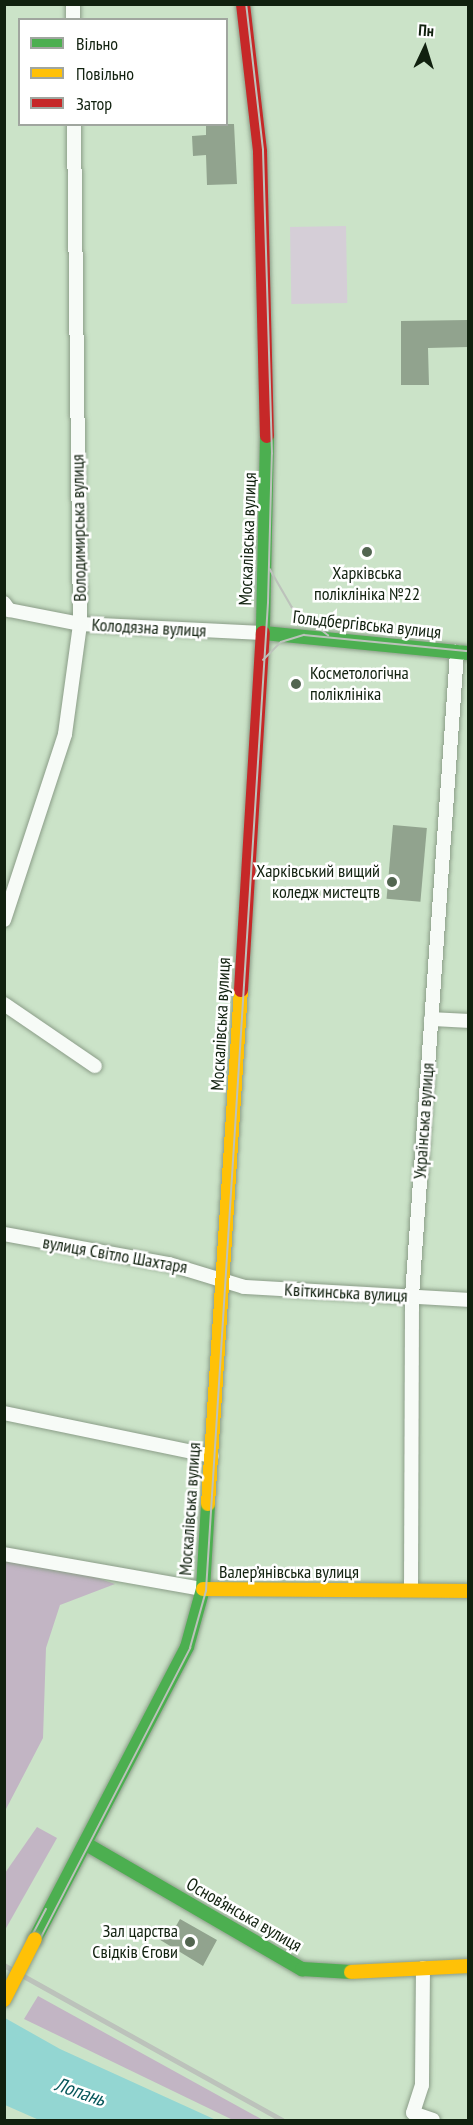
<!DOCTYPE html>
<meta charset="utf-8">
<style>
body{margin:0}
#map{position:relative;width:473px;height:2125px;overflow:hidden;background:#cbe3c8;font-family:"PT Sans Narrow",sans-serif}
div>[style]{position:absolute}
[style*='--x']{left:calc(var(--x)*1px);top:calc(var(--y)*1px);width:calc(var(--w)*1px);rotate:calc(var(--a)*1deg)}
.green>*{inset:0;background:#d5ced7;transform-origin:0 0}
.forest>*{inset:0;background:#c2b5c4}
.water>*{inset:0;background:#93d6d2}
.building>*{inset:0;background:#91a38e;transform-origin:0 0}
.roads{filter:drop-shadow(0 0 2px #8b9d88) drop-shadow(0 0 2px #8b9d88)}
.street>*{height:14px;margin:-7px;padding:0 7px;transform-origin:7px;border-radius:7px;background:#f7fbf7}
.fast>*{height:14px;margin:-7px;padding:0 7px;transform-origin:7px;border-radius:7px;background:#4caf50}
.slow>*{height:14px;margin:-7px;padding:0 7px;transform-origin:7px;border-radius:7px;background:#ffc107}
.jam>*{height:14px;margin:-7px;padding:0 7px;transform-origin:7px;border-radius:7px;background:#c62828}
.tram>*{height:1.5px;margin:-0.75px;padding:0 0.75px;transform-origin:0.75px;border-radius:0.75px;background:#bcc2bb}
.rail>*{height:4.5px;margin:-2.25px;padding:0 2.25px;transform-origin:2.25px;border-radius:2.25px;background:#bcc2bb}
.bridges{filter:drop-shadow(0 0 2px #8b9d88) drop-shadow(0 0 2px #8b9d88)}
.slow-bridge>*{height:14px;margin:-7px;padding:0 7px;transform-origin:7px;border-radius:7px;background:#ffc107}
.dots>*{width:16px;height:16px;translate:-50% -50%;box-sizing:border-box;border:3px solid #fff;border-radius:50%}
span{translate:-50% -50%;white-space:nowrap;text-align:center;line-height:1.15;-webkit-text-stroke:5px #fff;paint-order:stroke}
.street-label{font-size:18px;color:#11210f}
.poi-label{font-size:18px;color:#11210f}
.left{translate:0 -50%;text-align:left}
.right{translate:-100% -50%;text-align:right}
.water-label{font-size:20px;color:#06565a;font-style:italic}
.frame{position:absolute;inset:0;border:6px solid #11210f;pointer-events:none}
.legend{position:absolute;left:18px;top:18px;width:210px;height:108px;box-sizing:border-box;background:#fff;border:2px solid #a0a69f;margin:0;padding:8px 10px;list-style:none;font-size:18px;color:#11210f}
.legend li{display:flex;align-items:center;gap:12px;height:30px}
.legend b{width:30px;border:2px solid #a0a69f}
.north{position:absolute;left:395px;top:18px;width:60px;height:60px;-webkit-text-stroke:4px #fff;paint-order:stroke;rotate:4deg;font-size:16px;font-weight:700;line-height:24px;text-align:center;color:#11210f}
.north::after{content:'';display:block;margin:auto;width:21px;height:27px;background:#11210f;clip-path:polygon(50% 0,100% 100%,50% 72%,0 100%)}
</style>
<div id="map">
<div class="green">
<i style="left:346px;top:226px;width:77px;height:56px;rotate:89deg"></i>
</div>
<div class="forest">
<i style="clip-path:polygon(5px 1554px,51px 1562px,115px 1584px,60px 1605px,46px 1648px,43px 1738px,5px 1811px)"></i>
<i style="clip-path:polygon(37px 1827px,57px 1838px,5px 1930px,5px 1873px)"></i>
<i style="clip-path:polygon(38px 1996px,263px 2120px,233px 2120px,24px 2019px)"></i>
</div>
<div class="water">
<i style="clip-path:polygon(5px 2018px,60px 2049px,216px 2120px,39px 2120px,5px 2105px)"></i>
</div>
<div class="building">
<i style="clip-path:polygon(206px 124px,234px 124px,237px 184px,207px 185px,206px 155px,193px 156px,192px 136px,206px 135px)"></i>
<i style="clip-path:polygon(468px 320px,468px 347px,428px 348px,429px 385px,401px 385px,401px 321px)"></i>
<i style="left:393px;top:825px;width:34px;height:74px;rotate:5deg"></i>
<i style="clip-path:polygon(180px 1919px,217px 1940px,203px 1966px,157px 1938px,162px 1928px,172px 1933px)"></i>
</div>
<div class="roads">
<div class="street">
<i style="--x:73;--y:4;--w:16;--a:90"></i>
<i style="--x:4;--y:603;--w:9;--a:54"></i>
<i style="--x:9;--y:610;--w:72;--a:11.2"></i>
<i style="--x:80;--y:624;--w:183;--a:2.8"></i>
<i style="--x:4;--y:920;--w:196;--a:-71.8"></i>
<i style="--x:65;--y:734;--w:111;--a:-82.2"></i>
<i style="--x:80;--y:624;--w:500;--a:-90.69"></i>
<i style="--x:4;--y:1004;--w:110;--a:34.3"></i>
<i style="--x:431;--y:1019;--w:37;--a:3"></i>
<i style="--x:4;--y:1234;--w:168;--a:10.3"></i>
<i style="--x:169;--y:1264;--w:78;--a:17"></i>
<i style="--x:244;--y:1287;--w:224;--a:3.3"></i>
<i style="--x:4;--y:1413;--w:212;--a:11.7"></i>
<i style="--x:4;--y:1554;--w:202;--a:10"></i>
<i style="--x:411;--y:1590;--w:294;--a:-89.8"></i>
<i style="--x:412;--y:1296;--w:646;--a:-86"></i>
<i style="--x:423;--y:1968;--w:117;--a:90.5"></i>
<i style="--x:422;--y:2085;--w:29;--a:108"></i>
<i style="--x:413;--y:2113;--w:21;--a:19"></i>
</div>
<div class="fast">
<i style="--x:267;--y:436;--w:197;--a:91.2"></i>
<i style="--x:263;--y:633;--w:206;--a:5.6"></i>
<i style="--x:86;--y:1844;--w:250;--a:30.1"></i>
<i style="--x:302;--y:1969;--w:49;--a:3.5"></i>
<i style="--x:35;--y:1939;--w:329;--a:-62.5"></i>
<i style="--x:187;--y:1647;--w:60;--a:-74.6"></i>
<i style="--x:203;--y:1589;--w:85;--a:-86.6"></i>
</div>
<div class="slow">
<i style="--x:208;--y:1504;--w:515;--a:-86.33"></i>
<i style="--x:203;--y:1589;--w:265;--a:0.4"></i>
<i style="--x:351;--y:1972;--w:117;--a:-2.9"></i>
</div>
<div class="jam">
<i style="--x:243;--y:4;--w:149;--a:83.4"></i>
<i style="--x:260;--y:152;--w:284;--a:88.6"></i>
<i style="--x:241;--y:990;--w:358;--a:-86.5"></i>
</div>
</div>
<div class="tram">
<i style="--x:270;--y:569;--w:44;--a:59.9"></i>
<i style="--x:292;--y:607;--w:46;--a:37.9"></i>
<i style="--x:263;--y:660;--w:25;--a:-45"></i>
<i style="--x:281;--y:642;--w:24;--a:-17"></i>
<i style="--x:304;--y:635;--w:165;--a:5.6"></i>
<i style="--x:4;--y:1989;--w:90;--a:-62.3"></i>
<i style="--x:4;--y:2009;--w:406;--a:-62.7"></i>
<i style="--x:190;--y:1648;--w:59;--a:-74.3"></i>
<i style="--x:206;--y:1591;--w:990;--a:-86.41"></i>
<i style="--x:268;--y:603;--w:149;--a:-88.5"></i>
<i style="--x:272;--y:454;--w:304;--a:-91.7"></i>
<i style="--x:263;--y:150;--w:147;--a:-96.6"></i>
</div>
<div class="rail">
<i style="--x:4;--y:1965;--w:318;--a:29.1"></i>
</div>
<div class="bridges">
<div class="slow-bridge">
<i style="--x:4;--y:2000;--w:68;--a:-63.1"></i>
</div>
</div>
<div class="dots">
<i style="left:367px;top:552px;background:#526550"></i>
<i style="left:296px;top:684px;background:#526550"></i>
<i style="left:392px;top:882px;background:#526550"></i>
<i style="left:190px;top:1942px;background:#526550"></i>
</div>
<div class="street-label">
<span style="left:79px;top:528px;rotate:-91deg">Володимирська вулиця</span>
<span style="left:248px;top:539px;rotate:-88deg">Москалівська вулиця</span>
<span style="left:367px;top:625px;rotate:6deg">Гольдбергівська вулиця</span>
<span style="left:149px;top:628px;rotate:3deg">Колодязна вулиця</span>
<span style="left:221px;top:1024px;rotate:-87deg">Москалівська вулиця</span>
<span style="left:424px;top:1121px;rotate:-86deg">Українська вулиця</span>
<span style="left:115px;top:1255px;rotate:10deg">вулиця Світло Шахтаря</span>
<span style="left:346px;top:1293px;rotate:3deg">Квіткинська вулиця</span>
<span style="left:190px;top:1509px;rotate:-86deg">Москалівська вулиця</span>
<span style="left:289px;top:1572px">Валер’янівська вулиця</span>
<span style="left:244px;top:1915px;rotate:30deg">Основ’янська вулиця</span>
</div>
<div class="poi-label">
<span style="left:367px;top:584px">Харківська<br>поліклініка №22</span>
<span class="left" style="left:310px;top:684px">Косметологічна<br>поліклініка</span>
<span class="right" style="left:380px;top:882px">Харківський вищий<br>коледж мистецтв</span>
<span class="right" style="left:178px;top:1942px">Зал царства<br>Свідків Єгови</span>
</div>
<div class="water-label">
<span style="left:80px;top:2092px;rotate:19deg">Лопань</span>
</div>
<div class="frame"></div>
<ul class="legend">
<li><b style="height:8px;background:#4caf50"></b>Вільно</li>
<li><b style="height:8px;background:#ffc107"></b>Повільно</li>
<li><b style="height:8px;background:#c62828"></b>Затор</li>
</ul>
<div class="north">Пн</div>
</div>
